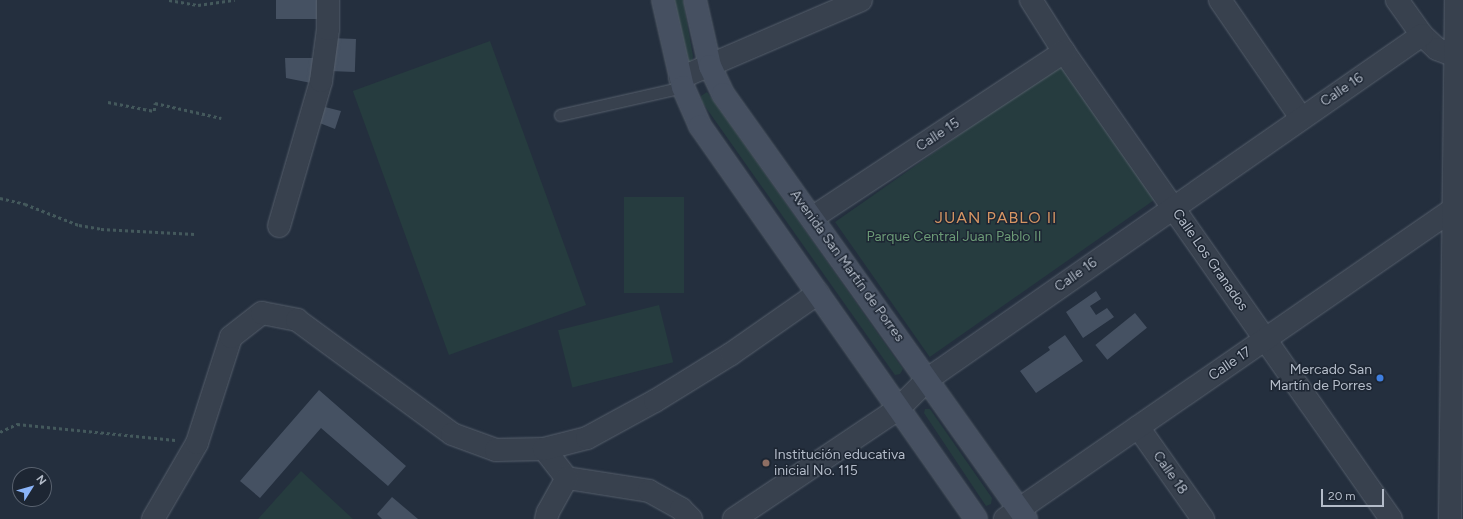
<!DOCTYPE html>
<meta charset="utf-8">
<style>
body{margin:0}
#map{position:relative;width:1463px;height:519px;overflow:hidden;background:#242f3e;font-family:Figtree,sans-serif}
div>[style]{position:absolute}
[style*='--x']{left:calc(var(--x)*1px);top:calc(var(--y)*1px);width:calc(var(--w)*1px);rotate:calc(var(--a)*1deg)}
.green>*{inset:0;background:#263c3f;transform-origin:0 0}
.building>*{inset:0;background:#455162;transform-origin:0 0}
.path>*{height:2.5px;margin-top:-1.25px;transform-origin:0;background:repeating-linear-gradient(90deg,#44595c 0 3px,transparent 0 6px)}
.roads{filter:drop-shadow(0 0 1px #565f6c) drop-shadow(0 0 1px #565f6c)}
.lane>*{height:11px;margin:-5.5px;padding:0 5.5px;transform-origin:5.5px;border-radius:5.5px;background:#38414e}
.street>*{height:22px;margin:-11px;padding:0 11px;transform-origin:11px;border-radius:11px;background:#38414e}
.secondary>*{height:22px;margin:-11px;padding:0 11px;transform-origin:11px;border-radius:11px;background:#465061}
.dots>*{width:11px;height:11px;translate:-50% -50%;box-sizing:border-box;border:2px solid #1d2633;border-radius:50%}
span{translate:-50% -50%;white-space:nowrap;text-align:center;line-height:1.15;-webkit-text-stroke:3px #1d2633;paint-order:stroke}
.street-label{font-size:14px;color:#b4bcc9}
.park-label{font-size:14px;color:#6b9a76}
.poi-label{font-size:14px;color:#b4bcc9}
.right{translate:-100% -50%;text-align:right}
.left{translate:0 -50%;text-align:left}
.quarter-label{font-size:16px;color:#d59563;letter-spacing:1px}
.north{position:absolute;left:12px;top:467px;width:40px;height:40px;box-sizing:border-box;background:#1d2633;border:1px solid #59626f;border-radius:50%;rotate:53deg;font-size:11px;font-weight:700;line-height:16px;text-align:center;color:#b4bcc9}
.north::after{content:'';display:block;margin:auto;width:14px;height:18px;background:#8ab4f8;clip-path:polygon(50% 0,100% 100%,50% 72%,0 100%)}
.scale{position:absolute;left:1321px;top:489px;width:63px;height:18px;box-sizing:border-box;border:2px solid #b4bcc9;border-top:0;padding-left:5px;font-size:12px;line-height:14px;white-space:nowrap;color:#b4bcc9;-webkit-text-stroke:3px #1d2633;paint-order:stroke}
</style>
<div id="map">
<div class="green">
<i style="clip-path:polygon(674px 0,683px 0,693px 56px,692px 62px,687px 62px)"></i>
<i style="left:490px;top:41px;width:281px;height:146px;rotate:70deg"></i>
<i style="left:1062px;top:63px;width:165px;height:277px;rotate:55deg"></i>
<i style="clip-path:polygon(707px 92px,903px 369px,900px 374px,895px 375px,702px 102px,701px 96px)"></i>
<i style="left:624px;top:197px;width:60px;height:96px"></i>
<i style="left:659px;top:305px;width:59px;height:104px;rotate:76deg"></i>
<i style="clip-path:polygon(925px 409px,930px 409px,992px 498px,991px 504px,986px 506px,924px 413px)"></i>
<i style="clip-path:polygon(301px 471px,353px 519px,258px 519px)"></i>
</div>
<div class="building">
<i style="left:276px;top:0;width:42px;height:19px"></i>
<i style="left:330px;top:38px;width:26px;height:33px;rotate:2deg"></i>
<i style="clip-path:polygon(285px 58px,317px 58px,311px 83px,286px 78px)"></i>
<i style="clip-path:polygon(321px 106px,341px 111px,335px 129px,317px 122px)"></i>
<i style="clip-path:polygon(1096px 291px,1101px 299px,1090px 306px,1096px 315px,1107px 308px,1114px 317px,1083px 338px,1066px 312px)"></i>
<i style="left:1135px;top:313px;width:19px;height:51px;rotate:51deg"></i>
<i style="clip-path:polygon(1065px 335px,1083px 361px,1036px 393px,1020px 371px,1050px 350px,1048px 347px)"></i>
<i style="clip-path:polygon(319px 390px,406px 466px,388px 486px,321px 428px,260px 498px,240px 481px)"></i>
<i style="clip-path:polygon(392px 497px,418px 519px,382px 519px,377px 514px)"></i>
</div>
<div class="path">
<i style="--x:169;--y:0;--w:29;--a:10"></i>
<i style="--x:198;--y:5;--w:37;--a:-8"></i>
<i style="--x:108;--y:102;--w:47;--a:11.1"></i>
<i style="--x:154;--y:111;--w:8;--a:-83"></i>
<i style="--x:155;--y:103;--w:68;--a:12.8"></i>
<i style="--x:0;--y:198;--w:26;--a:13"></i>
<i style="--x:25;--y:204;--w:58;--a:21.3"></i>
<i style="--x:79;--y:225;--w:22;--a:10"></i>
<i style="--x:101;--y:229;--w:94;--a:3"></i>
<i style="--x:0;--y:432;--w:19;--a:-25"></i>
<i style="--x:17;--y:424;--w:159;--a:5.8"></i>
</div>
<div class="roads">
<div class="lane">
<i style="--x:560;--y:115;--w:126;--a:-12.8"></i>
</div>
<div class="street">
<i style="--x:1031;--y:0;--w:62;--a:57.6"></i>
<i style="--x:1064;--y:52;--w:570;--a:55"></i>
<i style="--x:1220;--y:0;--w:143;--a:55.5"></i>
<i style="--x:1397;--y:0;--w:43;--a:54.5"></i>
<i style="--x:1422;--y:35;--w:21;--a:43"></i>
<i style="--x:1437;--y:49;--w:19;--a:21"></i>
<i style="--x:680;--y:78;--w:197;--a:-23.3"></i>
<i style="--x:812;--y:218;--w:302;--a:-33.4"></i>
<i style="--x:279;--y:226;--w:151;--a:-73.8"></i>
<i style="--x:321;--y:81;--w:52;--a:-82.3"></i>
<i style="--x:328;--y:29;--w:29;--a:-90"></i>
<i style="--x:1138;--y:427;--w:113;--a:54.8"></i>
<i style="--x:544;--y:449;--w:37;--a:52"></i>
<i style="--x:567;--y:478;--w:83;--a:9"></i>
<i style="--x:649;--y:491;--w:37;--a:29"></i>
<i style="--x:681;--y:509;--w:14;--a:45"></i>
<i style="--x:153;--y:519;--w:88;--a:-59.9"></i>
<i style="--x:197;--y:443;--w:111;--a:-72.2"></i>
<i style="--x:231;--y:337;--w:39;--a:-38"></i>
<i style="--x:262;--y:313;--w:36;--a:11"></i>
<i style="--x:297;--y:320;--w:192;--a:36.3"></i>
<i style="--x:452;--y:434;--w:47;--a:20"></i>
<i style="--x:496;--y:450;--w:48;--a:-1.2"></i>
<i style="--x:544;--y:449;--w:44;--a:-14.3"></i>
<i style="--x:587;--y:438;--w:77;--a:-28.6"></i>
<i style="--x:655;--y:401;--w:89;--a:-31.7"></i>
<i style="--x:731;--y:354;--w:106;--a:-35"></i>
<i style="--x:546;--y:519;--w:7;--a:-74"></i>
<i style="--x:548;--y:512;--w:39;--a:-61"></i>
<i style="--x:734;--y:519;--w:199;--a:-33.9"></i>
<i style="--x:899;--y:408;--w:41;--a:-45"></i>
<i style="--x:928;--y:379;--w:602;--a:-34.85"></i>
<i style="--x:1005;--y:519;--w:547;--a:-34.65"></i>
<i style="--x:1450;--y:519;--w:519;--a:-89.34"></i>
</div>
<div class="secondary">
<i style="--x:663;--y:0;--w:89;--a:77.1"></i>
<i style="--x:683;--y:87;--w:43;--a:66.4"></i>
<i style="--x:700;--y:126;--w:480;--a:54.9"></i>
<i style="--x:695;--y:0;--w:68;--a:77.2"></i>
<i style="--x:710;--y:66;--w:31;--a:65"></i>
<i style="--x:723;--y:94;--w:522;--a:54.51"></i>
</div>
</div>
<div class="dots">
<i style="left:1380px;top:378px;background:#3f7fe0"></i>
<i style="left:766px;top:463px;background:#8d6e63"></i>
</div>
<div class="street-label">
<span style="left:1342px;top:90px;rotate:-34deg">Calle 16</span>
<span style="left:938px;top:135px;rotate:-33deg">Calle 15</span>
<span style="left:1210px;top:260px;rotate:55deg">Calle Los Granados</span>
<span style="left:847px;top:266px;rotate:54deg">Avenida San Martín de Porres</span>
<span style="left:1076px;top:275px;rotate:-35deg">Calle 16</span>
<span style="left:1230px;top:364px;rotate:-34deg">Calle 17</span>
<span style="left:1170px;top:473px;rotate:55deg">Calle 18</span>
</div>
<div class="park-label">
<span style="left:954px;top:237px">Parque Central Juan Pablo II</span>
</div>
<div class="poi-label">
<span class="right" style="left:1372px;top:378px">Mercado San<br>Martín de Porres</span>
<span class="left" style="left:774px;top:463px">Institución educativa<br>inicial No. 115</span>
</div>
<div class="quarter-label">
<span style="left:996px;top:218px">JUAN PABLO II</span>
</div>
<div class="north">N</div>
<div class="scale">20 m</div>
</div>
